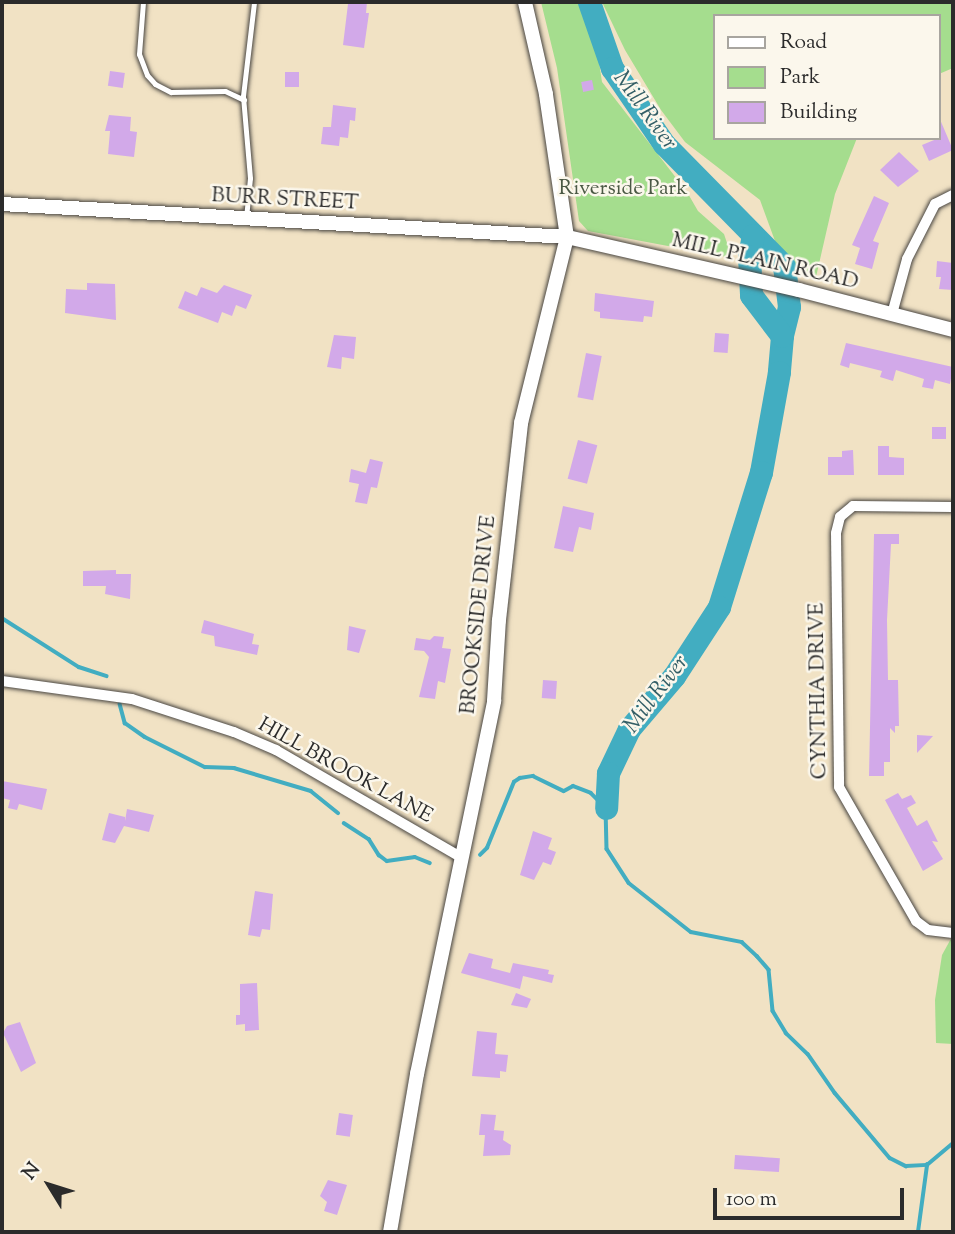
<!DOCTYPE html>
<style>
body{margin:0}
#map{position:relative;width:955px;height:1234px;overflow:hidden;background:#f1e2c4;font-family:"Sorts Mill Goudy",serif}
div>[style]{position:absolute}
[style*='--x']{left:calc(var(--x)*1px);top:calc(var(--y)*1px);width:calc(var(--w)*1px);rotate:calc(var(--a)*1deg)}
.green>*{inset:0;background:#a5dd8e}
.stream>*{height:3.5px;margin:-1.75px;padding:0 1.75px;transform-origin:1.75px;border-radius:1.75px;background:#42adc1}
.river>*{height:23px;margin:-11.5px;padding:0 11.5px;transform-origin:11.5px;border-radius:11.5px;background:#42adc1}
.building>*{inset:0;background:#d2a9e9;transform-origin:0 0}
.roads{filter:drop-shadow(0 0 2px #494642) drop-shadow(0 0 2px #494642)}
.lane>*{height:5px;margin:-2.5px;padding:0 2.5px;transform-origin:2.5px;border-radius:2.5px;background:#fff}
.street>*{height:10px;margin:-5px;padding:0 5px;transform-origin:5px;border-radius:5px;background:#fff}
.secondary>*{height:14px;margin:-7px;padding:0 7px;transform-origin:7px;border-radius:7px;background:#fff}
span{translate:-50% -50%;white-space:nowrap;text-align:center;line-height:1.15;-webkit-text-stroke:5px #fbf7ec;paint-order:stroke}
.park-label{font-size:21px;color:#4a5844}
.street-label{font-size:21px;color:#2b2b2b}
.water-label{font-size:23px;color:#345f67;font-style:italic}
.frame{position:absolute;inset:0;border:4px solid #2b2b2b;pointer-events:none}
.legend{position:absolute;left:713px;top:14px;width:228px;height:126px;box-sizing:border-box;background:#fbf7ec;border:2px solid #a8a59f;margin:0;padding:9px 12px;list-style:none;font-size:21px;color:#2b2b2b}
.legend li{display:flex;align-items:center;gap:14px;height:35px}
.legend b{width:35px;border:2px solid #a8a59f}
.north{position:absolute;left:14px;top:1150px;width:70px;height:70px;-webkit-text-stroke:5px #fbf7ec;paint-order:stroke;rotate:308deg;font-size:19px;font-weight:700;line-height:28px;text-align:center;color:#2b2b2b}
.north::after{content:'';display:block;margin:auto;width:24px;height:32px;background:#2b2b2b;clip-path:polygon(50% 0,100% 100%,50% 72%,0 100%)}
.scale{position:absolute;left:713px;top:1188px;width:191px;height:32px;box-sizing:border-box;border:4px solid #2b2b2b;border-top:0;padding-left:9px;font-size:21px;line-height:24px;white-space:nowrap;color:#2b2b2b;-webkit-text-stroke:5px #fbf7ec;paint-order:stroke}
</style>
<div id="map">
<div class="green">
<i style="clip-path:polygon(541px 2px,581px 2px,596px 42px,602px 82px,687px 192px,698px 211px,724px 234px,732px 258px,588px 231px,579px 221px,557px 68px)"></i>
<i style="clip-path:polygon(602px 2px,953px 2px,953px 68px,939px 74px,939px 16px,715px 16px,715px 138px,857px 138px,835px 194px,816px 277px,795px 272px,775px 241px,760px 200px,685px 142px,661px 110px,625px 50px)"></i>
<i style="clip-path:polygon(953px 935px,953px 1044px,936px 1043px,935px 1000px,942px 955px)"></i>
</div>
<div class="stream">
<i style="--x:2;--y:618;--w:91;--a:32.5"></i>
<i style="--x:79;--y:667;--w:29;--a:18"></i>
<i style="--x:120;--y:704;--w:20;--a:75"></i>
<i style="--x:125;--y:723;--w:24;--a:35"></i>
<i style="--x:145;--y:737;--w:67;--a:26.6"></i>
<i style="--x:205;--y:767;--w:29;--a:2"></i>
<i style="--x:234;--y:768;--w:80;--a:16.6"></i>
<i style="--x:311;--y:791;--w:35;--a:39"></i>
<i style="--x:344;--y:823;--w:30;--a:33"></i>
<i style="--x:369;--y:839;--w:19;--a:58"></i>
<i style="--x:379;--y:855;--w:10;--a:37"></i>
<i style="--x:387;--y:861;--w:28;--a:-8"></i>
<i style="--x:415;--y:857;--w:16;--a:22"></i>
<i style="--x:480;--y:855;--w:10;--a:-45"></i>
<i style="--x:487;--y:848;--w:71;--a:-67.8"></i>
<i style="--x:514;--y:782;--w:7;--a:-34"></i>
<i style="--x:520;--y:778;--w:13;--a:-9"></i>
<i style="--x:533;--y:776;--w:34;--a:26"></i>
<i style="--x:564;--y:791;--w:10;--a:-29"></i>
<i style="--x:573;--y:786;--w:19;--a:21"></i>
<i style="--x:591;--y:793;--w:21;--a:45"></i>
<i style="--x:606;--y:808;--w:41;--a:88.6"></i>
<i style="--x:607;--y:849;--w:40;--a:57.1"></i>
<i style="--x:629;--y:883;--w:79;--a:38.3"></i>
<i style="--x:691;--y:932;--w:52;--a:11.1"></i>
<i style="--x:742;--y:942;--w:21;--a:43"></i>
<i style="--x:757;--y:956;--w:18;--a:49"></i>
<i style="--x:769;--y:970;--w:41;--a:84.4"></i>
<i style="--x:773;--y:1011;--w:26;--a:59"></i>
<i style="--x:786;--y:1033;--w:30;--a:44"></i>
<i style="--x:808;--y:1054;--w:47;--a:55.3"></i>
<i style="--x:835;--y:1093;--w:85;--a:49.8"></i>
<i style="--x:890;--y:1158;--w:18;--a:27"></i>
<i style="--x:906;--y:1166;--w:21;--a:-3"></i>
<i style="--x:927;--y:1165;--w:34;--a:-40"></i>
<i style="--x:918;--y:1232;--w:68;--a:-82.3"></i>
</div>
<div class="river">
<i style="--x:589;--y:2;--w:70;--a:70.8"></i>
<i style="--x:612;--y:68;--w:92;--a:55.6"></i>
<i style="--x:664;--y:144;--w:171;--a:45.5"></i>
<i style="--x:784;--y:266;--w:41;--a:83"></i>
<i style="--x:789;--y:307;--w:30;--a:104"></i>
<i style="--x:782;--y:336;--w:36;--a:95"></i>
<i style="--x:779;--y:372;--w:102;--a:100.2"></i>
<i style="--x:761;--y:472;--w:141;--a:107.3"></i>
<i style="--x:719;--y:607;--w:82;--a:123.1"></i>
<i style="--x:674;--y:676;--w:70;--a:130.3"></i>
<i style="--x:629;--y:729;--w:49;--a:115.5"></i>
<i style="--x:608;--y:773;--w:35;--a:93"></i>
<i style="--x:753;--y:235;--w:21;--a:101"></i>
<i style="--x:749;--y:256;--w:39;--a:87"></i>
<i style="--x:751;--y:295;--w:51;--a:52.9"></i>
</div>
<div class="building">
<i style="clip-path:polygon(352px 2px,367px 2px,366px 13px,369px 13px,364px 48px,343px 45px,348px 4px)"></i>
<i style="left:110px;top:71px;width:15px;height:15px;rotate:8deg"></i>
<i style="left:285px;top:72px;width:14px;height:15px"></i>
<i style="left:592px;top:80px;width:10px;height:11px;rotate:79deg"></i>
<i style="clip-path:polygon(333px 105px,356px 108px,355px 121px,350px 120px,348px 138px,340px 137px,339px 146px,321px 144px,323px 127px,331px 127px)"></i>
<i style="clip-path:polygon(109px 115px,131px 117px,130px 131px,137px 132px,134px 157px,108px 154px,110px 131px,105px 131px)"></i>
<i style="clip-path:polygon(939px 117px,953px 150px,929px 161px,922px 145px,939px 138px)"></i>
<i style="clip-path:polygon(899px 152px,919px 171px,898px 187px,880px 170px)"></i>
<i style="clip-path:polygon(874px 196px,889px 203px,873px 241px,879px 243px,872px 269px,855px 264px,860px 248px,852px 245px)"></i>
<i style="clip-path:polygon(937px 261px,953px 263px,953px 290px,939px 289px,941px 277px,936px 277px)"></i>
<i style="clip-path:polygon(87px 283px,115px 284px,116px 320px,65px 313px,66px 289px,87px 290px)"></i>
<i style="clip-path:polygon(224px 285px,252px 295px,246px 309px,236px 305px,232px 316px,222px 312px,218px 323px,178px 308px,185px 291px,197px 296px,201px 287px,217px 293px)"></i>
<i style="clip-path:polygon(595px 293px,654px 301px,652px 317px,644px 316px,643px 322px,600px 318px,600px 312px,594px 311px)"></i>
<i style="left:715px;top:333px;width:14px;height:19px;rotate:4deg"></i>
<i style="clip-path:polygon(334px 335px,356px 337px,354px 359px,342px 357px,341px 369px,327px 367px)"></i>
<i style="clip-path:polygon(846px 343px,953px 367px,950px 384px,935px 380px,933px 389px,922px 387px,924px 379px,896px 370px,893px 381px,880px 377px,882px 371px,850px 363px,849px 368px,840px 365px)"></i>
<i style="left:586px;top:353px;width:16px;height:45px;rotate:11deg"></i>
<i style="left:932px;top:427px;width:14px;height:12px"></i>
<i style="left:578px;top:440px;width:20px;height:40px;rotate:15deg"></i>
<i style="clip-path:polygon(878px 446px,889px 446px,889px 457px,904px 458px,904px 475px,878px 475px)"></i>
<i style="clip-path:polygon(853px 450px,854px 475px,828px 475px,828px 457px,842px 457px,842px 451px)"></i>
<i style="clip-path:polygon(370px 459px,383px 462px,377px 488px,371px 487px,367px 504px,355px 502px,359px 484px,349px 482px,351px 469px,366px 473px)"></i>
<i style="clip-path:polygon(563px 506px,594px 513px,591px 530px,579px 527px,573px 552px,554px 548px)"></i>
<i style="clip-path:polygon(874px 534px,899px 534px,899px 544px,891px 544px,887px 620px,888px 680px,898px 680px,899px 726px,895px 726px,895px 733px,890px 728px,890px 762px,884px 762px,884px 776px,869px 776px)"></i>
<i style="clip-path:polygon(116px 570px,116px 574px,131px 574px,130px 599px,105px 594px,106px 586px,83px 586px,83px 571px)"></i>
<i style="clip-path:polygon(204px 620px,254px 634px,252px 644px,259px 645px,257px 655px,215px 646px,214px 636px,201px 633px)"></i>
<i style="clip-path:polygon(349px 626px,366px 630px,359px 653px,347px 650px)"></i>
<i style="clip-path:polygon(434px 636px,444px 637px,442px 648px,451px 649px,445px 683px,438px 681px,435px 699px,419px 697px,429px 657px,424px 651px,414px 650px,416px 638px,430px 640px)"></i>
<i style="left:543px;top:680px;width:14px;height:18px;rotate:4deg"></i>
<i style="clip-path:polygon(917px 735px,933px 736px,917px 753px)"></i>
<i style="clip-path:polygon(2px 781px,47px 789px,42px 810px,19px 804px,17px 810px,8px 808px,10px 800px,2px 798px)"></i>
<i style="clip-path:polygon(898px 793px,902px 799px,911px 795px,916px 803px,907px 808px,917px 826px,927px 820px,938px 842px,932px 841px,943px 859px,923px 871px,885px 800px)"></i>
<i style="clip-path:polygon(127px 809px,154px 815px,149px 832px,124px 826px,115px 843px,102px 840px,109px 813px,125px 817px,125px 821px)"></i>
<i style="clip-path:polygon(533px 831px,552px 838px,548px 849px,556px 852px,551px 865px,543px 862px,534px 880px,520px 875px)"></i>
<i style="clip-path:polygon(255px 891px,273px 894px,270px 930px,262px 929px,260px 937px,248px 935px)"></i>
<i style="clip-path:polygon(469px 953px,493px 959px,491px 968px,510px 973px,513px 963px,549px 970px,548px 974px,554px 975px,552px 983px,523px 976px,520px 989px,461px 973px)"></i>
<i style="clip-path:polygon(257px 983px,259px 1030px,245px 1031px,245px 1024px,236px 1025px,236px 1015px,240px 1015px,240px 984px)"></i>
<i style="clip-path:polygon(516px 993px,531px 999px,527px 1008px,511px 1005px)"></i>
<i style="clip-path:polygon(20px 1022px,36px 1063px,21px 1072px,3px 1033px,7px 1026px)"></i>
<i style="clip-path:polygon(477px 1031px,497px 1033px,495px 1054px,508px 1055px,506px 1072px,500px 1071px,500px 1078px,472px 1076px)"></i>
<i style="left:339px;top:1113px;width:14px;height:22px;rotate:8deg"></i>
<i style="clip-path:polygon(481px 1114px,496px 1115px,494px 1130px,504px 1131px,503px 1140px,511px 1145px,510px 1155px,483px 1156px,485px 1135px,479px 1135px)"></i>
<i style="left:735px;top:1155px;width:45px;height:14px;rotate:4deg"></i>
<i style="clip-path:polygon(328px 1180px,347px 1185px,337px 1215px,324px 1211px,327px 1202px,320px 1196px)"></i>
</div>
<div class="roads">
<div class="lane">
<i style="--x:143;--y:2;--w:52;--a:94.4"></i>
<i style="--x:139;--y:54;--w:22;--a:69"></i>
<i style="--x:147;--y:75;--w:12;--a:48"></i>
<i style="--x:155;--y:84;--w:18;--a:27"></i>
<i style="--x:171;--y:92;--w:54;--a:-1.1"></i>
<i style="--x:225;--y:91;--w:21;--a:25"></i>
<i style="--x:246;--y:218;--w:40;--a:-84.3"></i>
<i style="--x:250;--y:178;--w:82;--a:-94.9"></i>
<i style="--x:243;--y:96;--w:95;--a:-83.3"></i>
</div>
<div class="street">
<i style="--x:892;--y:314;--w:57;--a:-74.7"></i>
<i style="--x:907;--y:259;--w:62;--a:-63"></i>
<i style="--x:935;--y:204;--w:20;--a:-27"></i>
<i style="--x:953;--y:507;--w:100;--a:-179.4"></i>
<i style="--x:853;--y:506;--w:17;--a:140"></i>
<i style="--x:840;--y:517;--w:16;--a:104"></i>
<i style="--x:836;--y:533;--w:254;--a:89.3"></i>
<i style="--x:839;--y:787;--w:155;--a:60.1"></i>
<i style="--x:916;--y:921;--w:15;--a:37"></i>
<i style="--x:928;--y:930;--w:25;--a:7"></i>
<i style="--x:2;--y:681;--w:131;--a:7.9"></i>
<i style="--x:132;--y:699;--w:107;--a:17.9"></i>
<i style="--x:234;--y:732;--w:46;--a:23.2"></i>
<i style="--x:276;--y:750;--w:215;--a:30.1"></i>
</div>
<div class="secondary">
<i style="--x:2;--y:204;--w:566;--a:3.34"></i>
<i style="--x:567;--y:237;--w:238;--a:12.9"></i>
<i style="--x:799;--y:290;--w:159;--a:14.6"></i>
<i style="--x:390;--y:1232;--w:160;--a:-80.3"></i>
<i style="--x:417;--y:1074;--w:381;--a:-78.3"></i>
<i style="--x:494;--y:701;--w:81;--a:-86.5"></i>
<i style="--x:499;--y:620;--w:198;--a:-83.6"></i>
<i style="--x:521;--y:423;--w:192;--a:-76.1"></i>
<i style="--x:567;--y:237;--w:145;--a:-98.4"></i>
<i style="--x:546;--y:94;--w:94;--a:-102.9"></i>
</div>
</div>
<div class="park-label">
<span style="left:623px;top:189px">Riverside Park</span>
</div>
<div class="street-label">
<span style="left:285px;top:200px;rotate:3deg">BURR STREET</span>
<span style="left:765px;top:262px;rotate:13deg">MILL PLAIN ROAD</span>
<span style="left:479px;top:615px;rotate:-84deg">BROOKSIDE DRIVE</span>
<span style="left:819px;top:691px;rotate:-91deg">CYNTHIA DRIVE</span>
<span style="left:345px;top:771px;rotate:29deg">HILL BROOK LANE</span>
</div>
<div class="water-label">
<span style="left:644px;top:111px;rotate:54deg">Mill River</span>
<span style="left:657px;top:695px;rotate:-53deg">Mill River</span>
</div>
<div class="frame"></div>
<ul class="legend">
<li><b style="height:9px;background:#fff"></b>Road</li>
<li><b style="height:19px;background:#a5dd8e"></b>Park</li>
<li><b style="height:19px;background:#d2a9e9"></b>Building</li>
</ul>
<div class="north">N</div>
<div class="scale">100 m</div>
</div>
